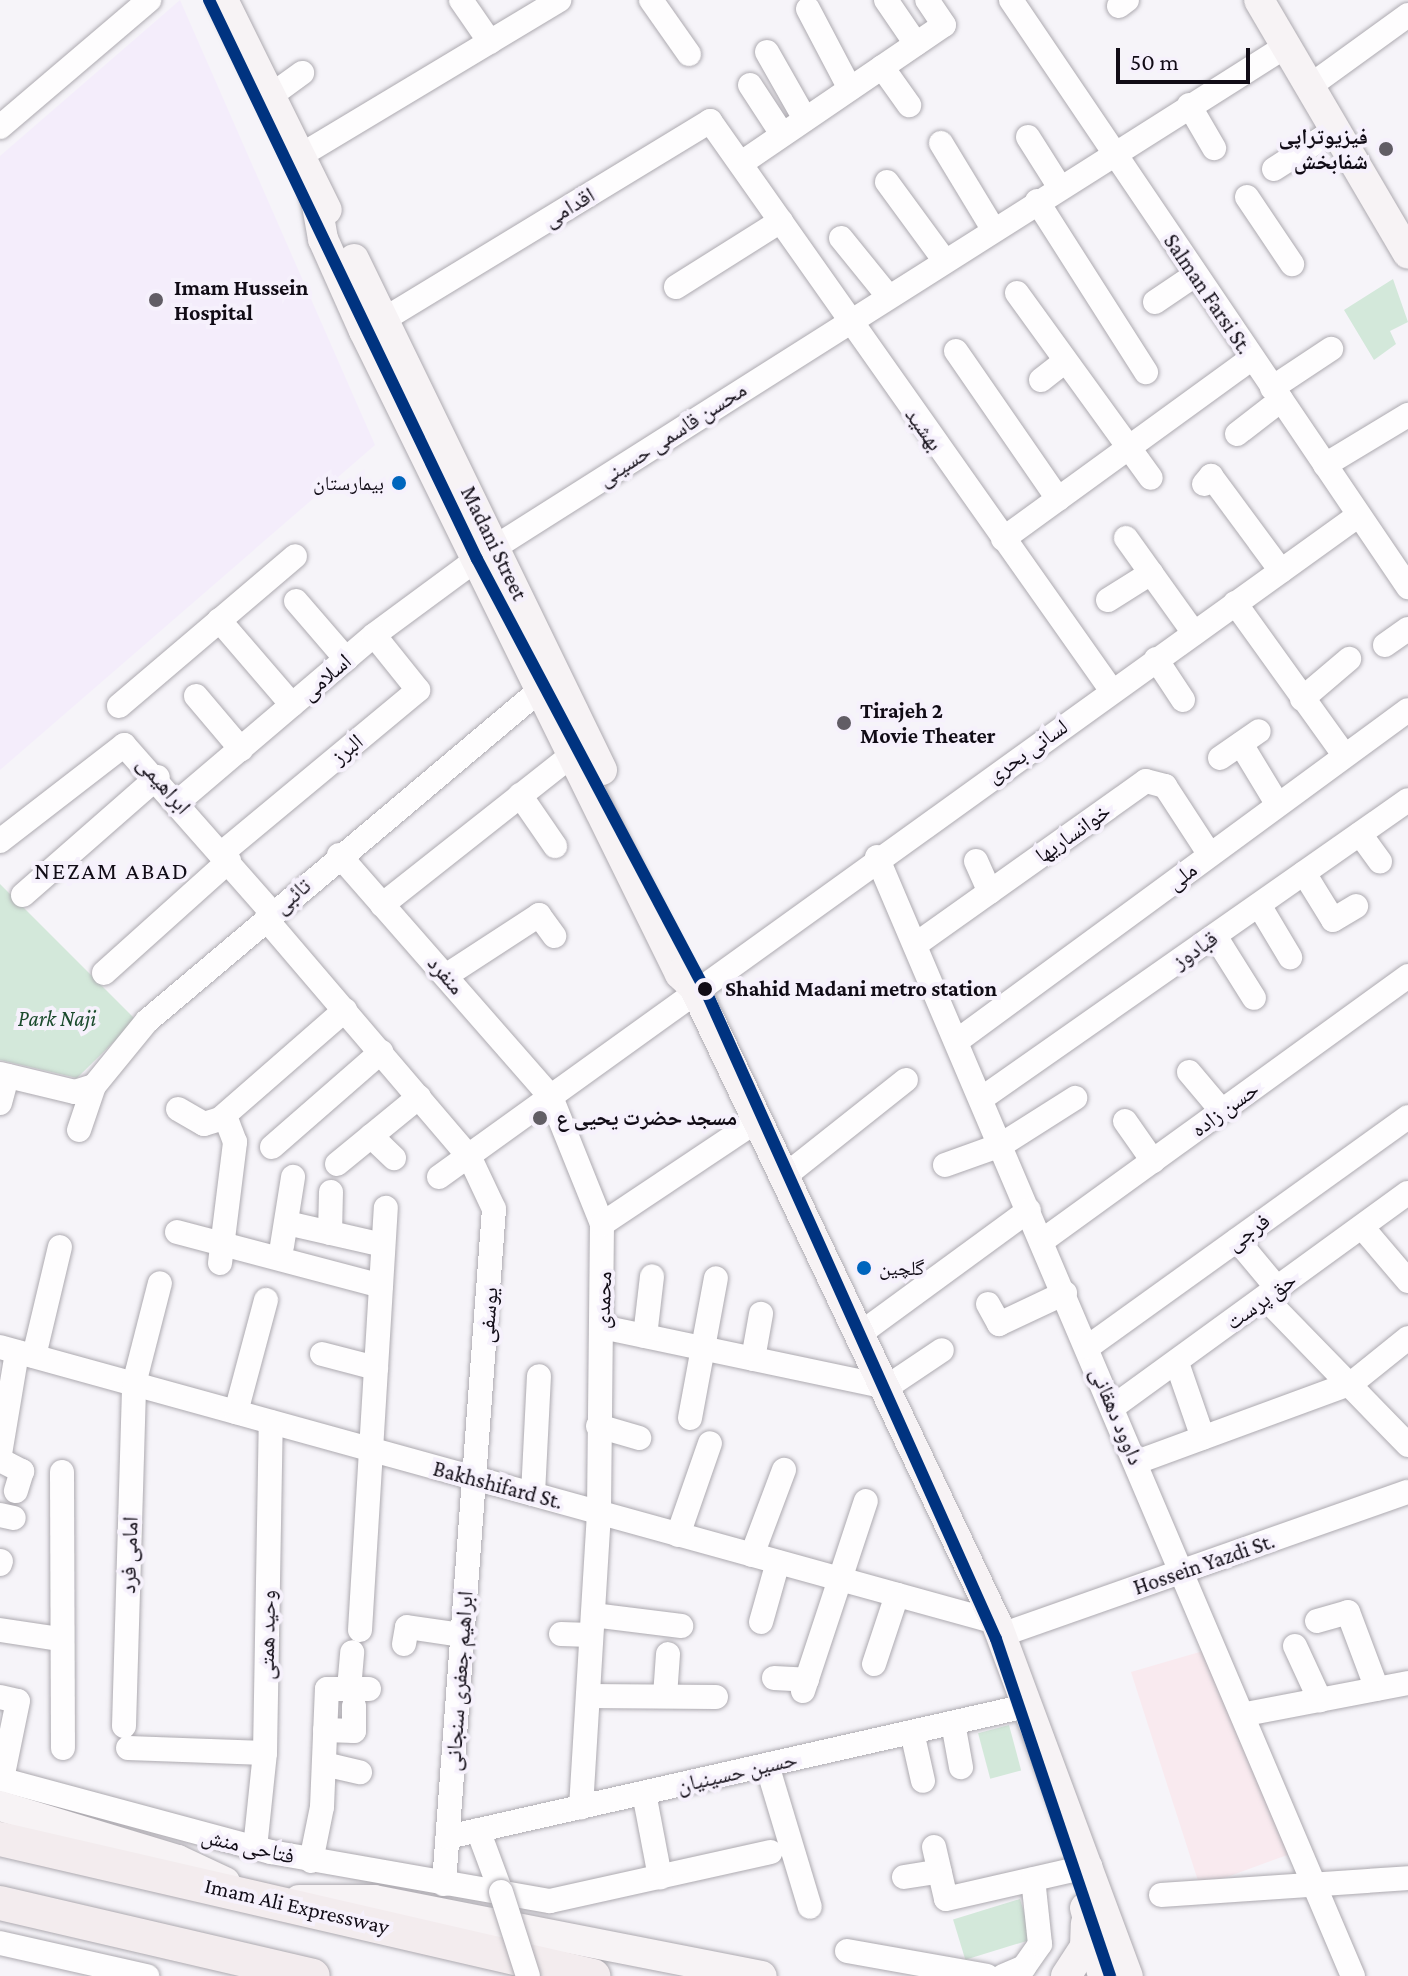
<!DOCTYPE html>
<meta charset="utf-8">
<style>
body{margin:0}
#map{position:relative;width:1408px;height:1976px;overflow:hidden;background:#f6f4f9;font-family:"Crimson Pro","Noto Naskh Arabic",serif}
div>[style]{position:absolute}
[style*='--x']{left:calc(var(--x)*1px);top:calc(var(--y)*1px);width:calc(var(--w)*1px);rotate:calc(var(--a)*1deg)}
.built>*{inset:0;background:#f4edfb}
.education>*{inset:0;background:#f9eaef}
.green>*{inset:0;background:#d3e8da;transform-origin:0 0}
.roads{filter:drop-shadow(0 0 2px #adaab0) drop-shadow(0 0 2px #adaab0)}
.minor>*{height:24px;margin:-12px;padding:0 12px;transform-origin:12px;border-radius:12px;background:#fefdfe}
.major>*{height:30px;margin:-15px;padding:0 15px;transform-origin:15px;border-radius:15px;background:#f7f3f5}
.highway>*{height:34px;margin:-17px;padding:0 17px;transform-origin:17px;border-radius:17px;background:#f3ecee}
.bridges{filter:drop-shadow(0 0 2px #adaab0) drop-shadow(0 0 2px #adaab0)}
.minor-bridge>*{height:24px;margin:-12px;padding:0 12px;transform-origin:12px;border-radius:12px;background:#fefdfe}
.metro-1>*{height:12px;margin:-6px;padding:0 6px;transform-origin:6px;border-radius:6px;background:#003380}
.dots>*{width:22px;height:22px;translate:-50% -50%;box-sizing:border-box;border:4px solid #f6f1fc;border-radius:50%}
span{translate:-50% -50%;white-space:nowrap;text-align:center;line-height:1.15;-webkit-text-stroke:8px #f6f1fc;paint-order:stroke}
.bus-label{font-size:20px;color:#110c16}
.right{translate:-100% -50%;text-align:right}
.left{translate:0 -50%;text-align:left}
.poi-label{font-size:22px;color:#110c16;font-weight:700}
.street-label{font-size:22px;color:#110c16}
.stop-label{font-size:22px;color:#110c16;font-weight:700}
.park-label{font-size:22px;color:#1a4a2c;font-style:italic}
.neighbourhood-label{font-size:24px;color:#110c16;letter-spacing:2px}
.scale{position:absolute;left:1116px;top:48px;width:134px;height:36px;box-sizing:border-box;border:4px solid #110c16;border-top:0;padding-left:10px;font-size:24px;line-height:28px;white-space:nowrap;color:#110c16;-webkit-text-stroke:6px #f6f1fc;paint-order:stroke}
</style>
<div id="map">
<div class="built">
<i style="clip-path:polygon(180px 0,375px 445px,0 770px,0 156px)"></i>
</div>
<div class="education">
<i style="clip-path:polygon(1203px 1651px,1290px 1854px,1200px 1887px,1131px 1672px)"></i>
</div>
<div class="green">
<i style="clip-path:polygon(1393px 279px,1408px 322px,1390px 331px,1396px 344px,1374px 360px,1344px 310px)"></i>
<i style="clip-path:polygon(0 884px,136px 1020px,77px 1078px,0 1060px)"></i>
<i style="left:1009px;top:1725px;width:47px;height:32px;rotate:75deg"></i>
<i style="left:1020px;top:1899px;width:42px;height:70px;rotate:73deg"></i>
</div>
<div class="roads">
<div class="minor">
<i style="--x:461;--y:0;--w:51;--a:55.4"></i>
<i style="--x:651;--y:0;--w:66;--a:54.9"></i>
<i style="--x:886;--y:0;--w:53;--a:55.7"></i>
<i style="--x:1011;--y:0;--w:709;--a:55.93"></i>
<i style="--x:1119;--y:6;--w:10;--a:-37"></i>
<i style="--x:808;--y:9;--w:90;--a:62.3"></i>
<i style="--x:767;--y:52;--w:77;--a:60.4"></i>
<i style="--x:882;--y:67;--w:47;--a:54.6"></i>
<i style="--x:750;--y:85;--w:59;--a:56.9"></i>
<i style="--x:1310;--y:86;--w:121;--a:-35.9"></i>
<i style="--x:269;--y:97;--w:41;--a:-36"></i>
<i style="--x:1189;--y:105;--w:50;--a:59.8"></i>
<i style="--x:0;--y:127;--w:196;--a:-40.4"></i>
<i style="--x:1028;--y:137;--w:58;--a:57.7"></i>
<i style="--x:941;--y:143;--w:100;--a:58.8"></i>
<i style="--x:298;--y:157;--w:305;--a:-31"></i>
<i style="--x:743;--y:162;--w:243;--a:-34.3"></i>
<i style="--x:944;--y:25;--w:30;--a:-124"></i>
<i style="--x:1274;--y:169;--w:72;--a:-32.6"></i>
<i style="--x:887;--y:182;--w:97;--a:53.8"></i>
<i style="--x:1247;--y:197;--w:81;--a:56.1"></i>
<i style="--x:1037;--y:201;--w:203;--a:57.5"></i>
<i style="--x:841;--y:238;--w:75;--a:51"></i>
<i style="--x:676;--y:287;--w:124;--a:-32.2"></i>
<i style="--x:1017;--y:293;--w:228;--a:54.1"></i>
<i style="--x:1155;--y:302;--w:48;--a:-34"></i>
<i style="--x:383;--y:320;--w:383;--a:-31.3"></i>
<i style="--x:710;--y:121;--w:697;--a:54.81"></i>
<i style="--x:956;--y:351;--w:180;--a:55.4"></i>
<i style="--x:1041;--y:380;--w:31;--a:-38"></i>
<i style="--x:1272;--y:388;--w:71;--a:-33.5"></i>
<i style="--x:1237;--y:434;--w:56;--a:-37.7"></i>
<i style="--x:1325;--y:465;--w:97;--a:-31.1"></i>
<i style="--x:1204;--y:484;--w:11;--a:-49"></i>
<i style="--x:1211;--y:476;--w:118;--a:53.6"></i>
<i style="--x:1126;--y:538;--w:117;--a:54.4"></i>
<i style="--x:1003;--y:539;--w:308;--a:-36"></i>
<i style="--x:497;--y:546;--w:934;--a:-32.36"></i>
<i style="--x:1108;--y:600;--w:51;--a:-32.1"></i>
<i style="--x:296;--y:601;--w:77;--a:49.2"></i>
<i style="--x:1235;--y:603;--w:188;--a:54.3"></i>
<i style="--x:219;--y:620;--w:112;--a:49.3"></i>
<i style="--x:1385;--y:645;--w:28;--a:-35"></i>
<i style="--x:1156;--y:659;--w:49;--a:56.6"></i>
<i style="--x:196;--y:696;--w:70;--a:49.7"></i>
<i style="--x:1302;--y:699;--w:62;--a:-40.4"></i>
<i style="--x:119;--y:706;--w:231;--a:-40.4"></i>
<i style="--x:1241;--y:744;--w:71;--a:58.8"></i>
<i style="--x:1220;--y:758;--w:47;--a:-34.7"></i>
<i style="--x:520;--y:795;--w:62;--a:55.5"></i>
<i style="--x:179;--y:801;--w:256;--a:-40.4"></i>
<i style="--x:374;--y:635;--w:128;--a:-36.4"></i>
<i style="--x:1360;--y:834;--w:34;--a:54"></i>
<i style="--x:0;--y:841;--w:157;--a:-37.7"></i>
<i style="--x:124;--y:745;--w:224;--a:48.6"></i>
<i style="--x:222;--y:853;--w:255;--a:-39.7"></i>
<i style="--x:418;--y:690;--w:70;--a:-128.7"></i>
<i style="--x:339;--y:855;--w:322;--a:48.8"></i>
<i style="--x:551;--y:1097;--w:137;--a:68.1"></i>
<i style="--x:602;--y:1224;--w:289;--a:90.6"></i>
<i style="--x:599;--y:1513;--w:295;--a:93.5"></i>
<i style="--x:877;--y:857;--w:1216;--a:66.96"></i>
<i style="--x:976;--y:861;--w:34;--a:66"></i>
<i style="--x:1304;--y:873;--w:55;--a:58.3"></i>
<i style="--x:1333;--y:920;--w:27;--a:-31"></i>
<i style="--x:23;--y:895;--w:179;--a:-41.2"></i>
<i style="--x:382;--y:905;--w:242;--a:-38.3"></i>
<i style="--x:1259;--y:905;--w:61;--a:59.2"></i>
<i style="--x:266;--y:919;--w:314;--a:49.5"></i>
<i style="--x:470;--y:1158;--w:56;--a:64.8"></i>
<i style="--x:494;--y:1209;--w:677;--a:94.24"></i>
<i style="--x:1215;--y:936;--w:73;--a:57.8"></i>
<i style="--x:915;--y:945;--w:283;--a:-35.4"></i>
<i style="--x:1146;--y:781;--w:20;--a:15"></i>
<i style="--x:1165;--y:786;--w:82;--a:56.9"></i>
<i style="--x:104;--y:973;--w:168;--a:-41.9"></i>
<i style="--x:447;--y:975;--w:110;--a:-33.1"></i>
<i style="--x:539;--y:915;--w:26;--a:54"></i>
<i style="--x:957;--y:1041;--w:559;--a:-36.28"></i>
<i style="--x:1189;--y:1072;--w:51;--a:49.8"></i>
<i style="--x:0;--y:1074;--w:77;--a:13.5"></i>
<i style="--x:75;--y:1092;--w:20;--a:-18"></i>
<i style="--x:981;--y:1099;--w:521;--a:-35"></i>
<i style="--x:0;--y:1103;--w:28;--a:-75"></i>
<i style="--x:178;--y:1109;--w:30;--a:30"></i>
<i style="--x:204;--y:1124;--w:17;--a:-17"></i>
<i style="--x:220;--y:1119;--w:166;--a:-41.1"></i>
<i style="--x:1125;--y:1121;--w:49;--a:55"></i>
<i style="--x:79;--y:1130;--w:46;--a:-71.2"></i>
<i style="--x:94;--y:1086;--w:84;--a:-50.8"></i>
<i style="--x:147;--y:1021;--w:514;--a:-40.11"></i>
<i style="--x:371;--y:1136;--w:32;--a:44"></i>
<i style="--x:272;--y:1147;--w:145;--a:-41.1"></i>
<i style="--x:337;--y:1164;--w:106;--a:-39.3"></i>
<i style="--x:945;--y:1165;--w:59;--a:-19.7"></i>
<i style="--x:1001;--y:1145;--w:88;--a:-32.4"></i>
<i style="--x:786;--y:1175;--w:153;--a:-38.4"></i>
<i style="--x:439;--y:1177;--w:1133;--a:-35.74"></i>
<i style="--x:287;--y:1223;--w:98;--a:12.9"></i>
<i style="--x:602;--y:1224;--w:187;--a:-33.7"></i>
<i style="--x:1362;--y:1227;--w:71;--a:49.6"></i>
<i style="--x:177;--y:1232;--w:211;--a:14.8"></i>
<i style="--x:330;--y:1233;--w:41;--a:-88.6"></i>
<i style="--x:1237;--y:1240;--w:64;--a:50.1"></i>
<i style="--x:1042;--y:1241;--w:452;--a:-35.9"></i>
<i style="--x:282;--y:1246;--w:70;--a:-80.9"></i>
<i style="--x:220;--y:1263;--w:122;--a:-82.9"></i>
<i style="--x:235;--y:1142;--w:28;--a:-111"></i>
<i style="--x:1265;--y:1298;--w:205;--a:45.8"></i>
<i style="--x:988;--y:1304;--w:23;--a:61"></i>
<i style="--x:999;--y:1324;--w:73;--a:-25.2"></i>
<i style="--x:602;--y:1327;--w:291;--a:11.9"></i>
<i style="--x:887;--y:1387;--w:66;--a:-33.9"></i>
<i style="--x:861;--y:1333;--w:208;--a:-36.2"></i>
<i style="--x:645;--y:1336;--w:60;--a:-83.3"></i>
<i style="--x:0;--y:1347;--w:1033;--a:15.44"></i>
<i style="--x:1088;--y:1347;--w:394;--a:-35.7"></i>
<i style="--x:322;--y:1354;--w:56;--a:14.5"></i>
<i style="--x:34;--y:1356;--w:112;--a:-76.6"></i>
<i style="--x:753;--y:1359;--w:46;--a:-79.9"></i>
<i style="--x:1177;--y:1363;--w:79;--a:70.9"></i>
<i style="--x:1113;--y:1407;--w:364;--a:-36"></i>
<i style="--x:236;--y:1412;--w:116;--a:-75"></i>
<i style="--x:690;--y:1418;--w:142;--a:-79.5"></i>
<i style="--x:598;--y:1426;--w:43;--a:16.3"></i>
<i style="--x:0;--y:1454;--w:103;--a:-80.5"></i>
<i style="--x:0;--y:1460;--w:25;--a:27"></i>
<i style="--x:22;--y:1471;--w:21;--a:107"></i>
<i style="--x:1137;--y:1462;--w:229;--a:-20.2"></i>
<i style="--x:1352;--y:1383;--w:72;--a:-38.8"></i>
<i style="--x:62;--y:1472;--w:276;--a:89.8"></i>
<i style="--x:533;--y:1494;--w:118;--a:-87.1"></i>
<i style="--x:0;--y:1515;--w:14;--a:12"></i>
<i style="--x:678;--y:1535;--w:97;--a:-70.8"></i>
<i style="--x:752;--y:1555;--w:91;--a:-69.4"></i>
<i style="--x:0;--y:1564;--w:3;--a:-72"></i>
<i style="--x:593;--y:1615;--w:89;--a:7.1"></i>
<i style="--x:1317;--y:1621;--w:32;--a:-16"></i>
<i style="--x:1348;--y:1612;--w:82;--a:69.4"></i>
<i style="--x:761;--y:1622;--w:62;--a:-74.2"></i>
<i style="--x:0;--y:1630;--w:61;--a:8.5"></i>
<i style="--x:360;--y:1630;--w:423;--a:-86.5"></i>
<i style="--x:561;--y:1634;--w:30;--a:2"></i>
<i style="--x:1001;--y:1635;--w:431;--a:-19.4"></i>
<i style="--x:404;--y:1644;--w:17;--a:-80"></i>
<i style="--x:407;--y:1627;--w:56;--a:8.3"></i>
<i style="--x:1295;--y:1646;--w:60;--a:65.2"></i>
<i style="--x:874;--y:1664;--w:73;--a:-71.6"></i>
<i style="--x:774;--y:1678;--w:33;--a:3"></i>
<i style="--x:349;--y:1689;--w:37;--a:-85"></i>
<i style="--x:803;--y:1691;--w:200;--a:-71.7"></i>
<i style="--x:588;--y:1696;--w:128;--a:0.4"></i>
<i style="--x:665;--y:1696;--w:42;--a:-85.9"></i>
<i style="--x:0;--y:1697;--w:18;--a:13"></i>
<i style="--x:18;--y:1701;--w:80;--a:101.6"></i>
<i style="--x:1246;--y:1714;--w:165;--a:-10.8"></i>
<i style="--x:953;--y:1723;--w:45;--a:79.7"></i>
<i style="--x:124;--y:1726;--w:342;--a:-88.3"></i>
<i style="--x:134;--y:1384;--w:104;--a:-75.6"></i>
<i style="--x:325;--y:1730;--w:29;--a:2"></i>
<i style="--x:354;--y:1731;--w:25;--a:-90"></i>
<i style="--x:912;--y:1732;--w:50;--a:77.3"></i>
<i style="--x:128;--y:1748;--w:137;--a:2.1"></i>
<i style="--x:324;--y:1764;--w:37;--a:13"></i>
<i style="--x:767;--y:1765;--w:148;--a:73.2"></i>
<i style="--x:0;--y:1779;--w:281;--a:15.1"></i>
<i style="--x:271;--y:1852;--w:283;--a:10"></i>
<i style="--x:550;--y:1901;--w:226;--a:-12.5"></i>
<i style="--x:644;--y:1793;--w:86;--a:79.2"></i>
<i style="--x:478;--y:1830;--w:66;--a:69.6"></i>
<i style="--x:448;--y:1837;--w:593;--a:-12.77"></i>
<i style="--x:934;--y:1847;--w:53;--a:77"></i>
<i style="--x:946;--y:1899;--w:148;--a:-12.9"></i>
<i style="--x:255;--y:1848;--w:96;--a:-84"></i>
<i style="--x:265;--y:1753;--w:331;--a:-89"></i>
<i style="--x:311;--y:1861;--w:55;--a:-78.5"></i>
<i style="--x:322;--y:1807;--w:118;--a:-87.6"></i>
<i style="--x:327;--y:1689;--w:42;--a:0"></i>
<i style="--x:904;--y:1877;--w:36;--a:-9"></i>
<i style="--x:1161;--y:1895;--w:248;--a:-3.9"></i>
<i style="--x:0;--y:1943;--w:151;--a:12.7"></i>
<i style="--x:847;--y:1951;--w:142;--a:10.1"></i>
<i style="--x:1003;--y:1976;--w:23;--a:-23"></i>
<i style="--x:1024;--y:1967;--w:28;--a:-55"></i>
<i style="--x:1040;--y:1944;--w:65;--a:-96.1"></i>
</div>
<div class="major">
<i style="--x:223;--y:0;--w:234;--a:63.7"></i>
<i style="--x:1259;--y:0;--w:294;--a:59.6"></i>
<i style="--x:315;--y:194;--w:46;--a:79.9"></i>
<i style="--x:323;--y:239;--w:101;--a:66"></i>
<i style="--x:364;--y:331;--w:716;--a:63.83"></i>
<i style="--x:680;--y:974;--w:19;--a:43"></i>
<i style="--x:694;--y:987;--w:703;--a:64.56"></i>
<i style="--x:996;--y:1622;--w:378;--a:69.6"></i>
<i style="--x:354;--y:259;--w:568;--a:64.11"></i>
<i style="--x:0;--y:1806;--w:186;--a:16.9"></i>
<i style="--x:178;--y:1860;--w:52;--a:25.1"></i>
<i style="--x:299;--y:1900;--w:75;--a:0"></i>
<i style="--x:374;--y:1900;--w:395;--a:11.1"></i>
<i style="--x:1085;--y:1908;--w:70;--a:75.2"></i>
<i style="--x:1066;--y:1976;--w:35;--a:-57"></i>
<i style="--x:1085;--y:1947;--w:23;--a:-88"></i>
</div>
<div class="highway">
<i style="--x:0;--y:1839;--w:609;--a:13.01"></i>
<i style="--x:0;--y:1903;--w:321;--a:13.1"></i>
</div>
</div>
<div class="bridges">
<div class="minor-bridge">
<i style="--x:501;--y:1892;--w:88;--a:72.2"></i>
</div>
</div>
<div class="metro-1">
<i style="--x:209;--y:0;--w:620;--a:64.39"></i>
<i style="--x:477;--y:559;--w:487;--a:62.1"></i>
<i style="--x:705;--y:989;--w:712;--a:65.88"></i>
<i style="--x:996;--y:1639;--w:356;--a:71.3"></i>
</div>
<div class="dots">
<i style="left:1386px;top:149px;background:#615d65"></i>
<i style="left:156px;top:300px;background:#615d65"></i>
<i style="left:399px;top:483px;background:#0065bd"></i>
<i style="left:844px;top:723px;background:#615d65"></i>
<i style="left:705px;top:989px;background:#110c16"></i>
<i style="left:540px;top:1118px;background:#615d65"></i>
<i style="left:864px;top:1268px;background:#0065bd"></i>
</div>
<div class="bus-label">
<span class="right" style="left:384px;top:483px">بیمارستان</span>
<span class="left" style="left:879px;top:1268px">گلچین</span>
</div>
<div class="poi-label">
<span class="right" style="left:1368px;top:149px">فیزیوتراپی<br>شفابخش</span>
<span class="left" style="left:174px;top:300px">Imam Hussein<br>Hospital</span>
<span class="left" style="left:860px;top:723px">Tirajeh 2<br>Movie Theater</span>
<span class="left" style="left:556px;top:1118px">مسجد حضرت یحیی ع</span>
</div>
<div class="street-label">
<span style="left:569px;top:207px;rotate:-31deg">اقدامی</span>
<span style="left:1208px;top:294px;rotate:56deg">Salman Farsi St.</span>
<span style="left:924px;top:429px;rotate:54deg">بهشید</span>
<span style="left:672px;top:434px;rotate:-33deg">محسن قاسمی حسینی</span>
<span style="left:494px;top:543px;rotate:64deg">Madani Street</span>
<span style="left:326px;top:677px;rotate:-41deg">اسلامی</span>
<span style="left:347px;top:749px;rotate:-40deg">البرز</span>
<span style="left:1027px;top:751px;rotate:-35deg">لسانی بحری</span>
<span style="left:164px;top:785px;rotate:49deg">ابراهیمی</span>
<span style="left:1073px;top:833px;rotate:-35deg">خوانساریها</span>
<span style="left:1182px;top:876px;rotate:-36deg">ملی</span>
<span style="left:292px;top:896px;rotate:-41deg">تائبی</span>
<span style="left:1195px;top:950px;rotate:-35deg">قبادوز</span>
<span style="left:446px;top:975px;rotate:49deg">منفرد</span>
<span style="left:1225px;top:1109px;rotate:-36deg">حسن زاده</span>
<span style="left:1248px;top:1232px;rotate:-36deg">فرجی</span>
<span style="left:603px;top:1300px;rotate:-88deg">محمدی</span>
<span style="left:1261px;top:1301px;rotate:-36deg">حق پرست</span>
<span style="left:488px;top:1315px;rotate:-85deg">یوسفی</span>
<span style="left:1117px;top:1416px;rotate:67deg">داوود دهقانی</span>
<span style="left:498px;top:1485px;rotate:15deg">Bakhshifard St.</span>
<span style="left:129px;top:1555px;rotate:-88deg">امامی فرد</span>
<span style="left:1204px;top:1564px;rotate:-19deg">Hossein Yazdi St.</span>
<span style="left:267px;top:1635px;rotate:-89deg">وحید همتی</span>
<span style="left:459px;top:1681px;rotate:-86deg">ابراهیم جعفری سنجانی</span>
<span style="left:737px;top:1772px;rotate:-13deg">حسین حسینیان</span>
<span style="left:248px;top:1846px;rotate:13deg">فتاحی منش</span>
<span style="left:297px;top:1906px;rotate:13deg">Imam Ali Expressway</span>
</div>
<div class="stop-label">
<span class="left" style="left:725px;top:989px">Shahid Madani metro station</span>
</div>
<div class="park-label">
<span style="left:57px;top:1019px">Park Naji</span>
</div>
<div class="neighbourhood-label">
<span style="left:112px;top:871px">NEZAM ABAD</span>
</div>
<div class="scale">50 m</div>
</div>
